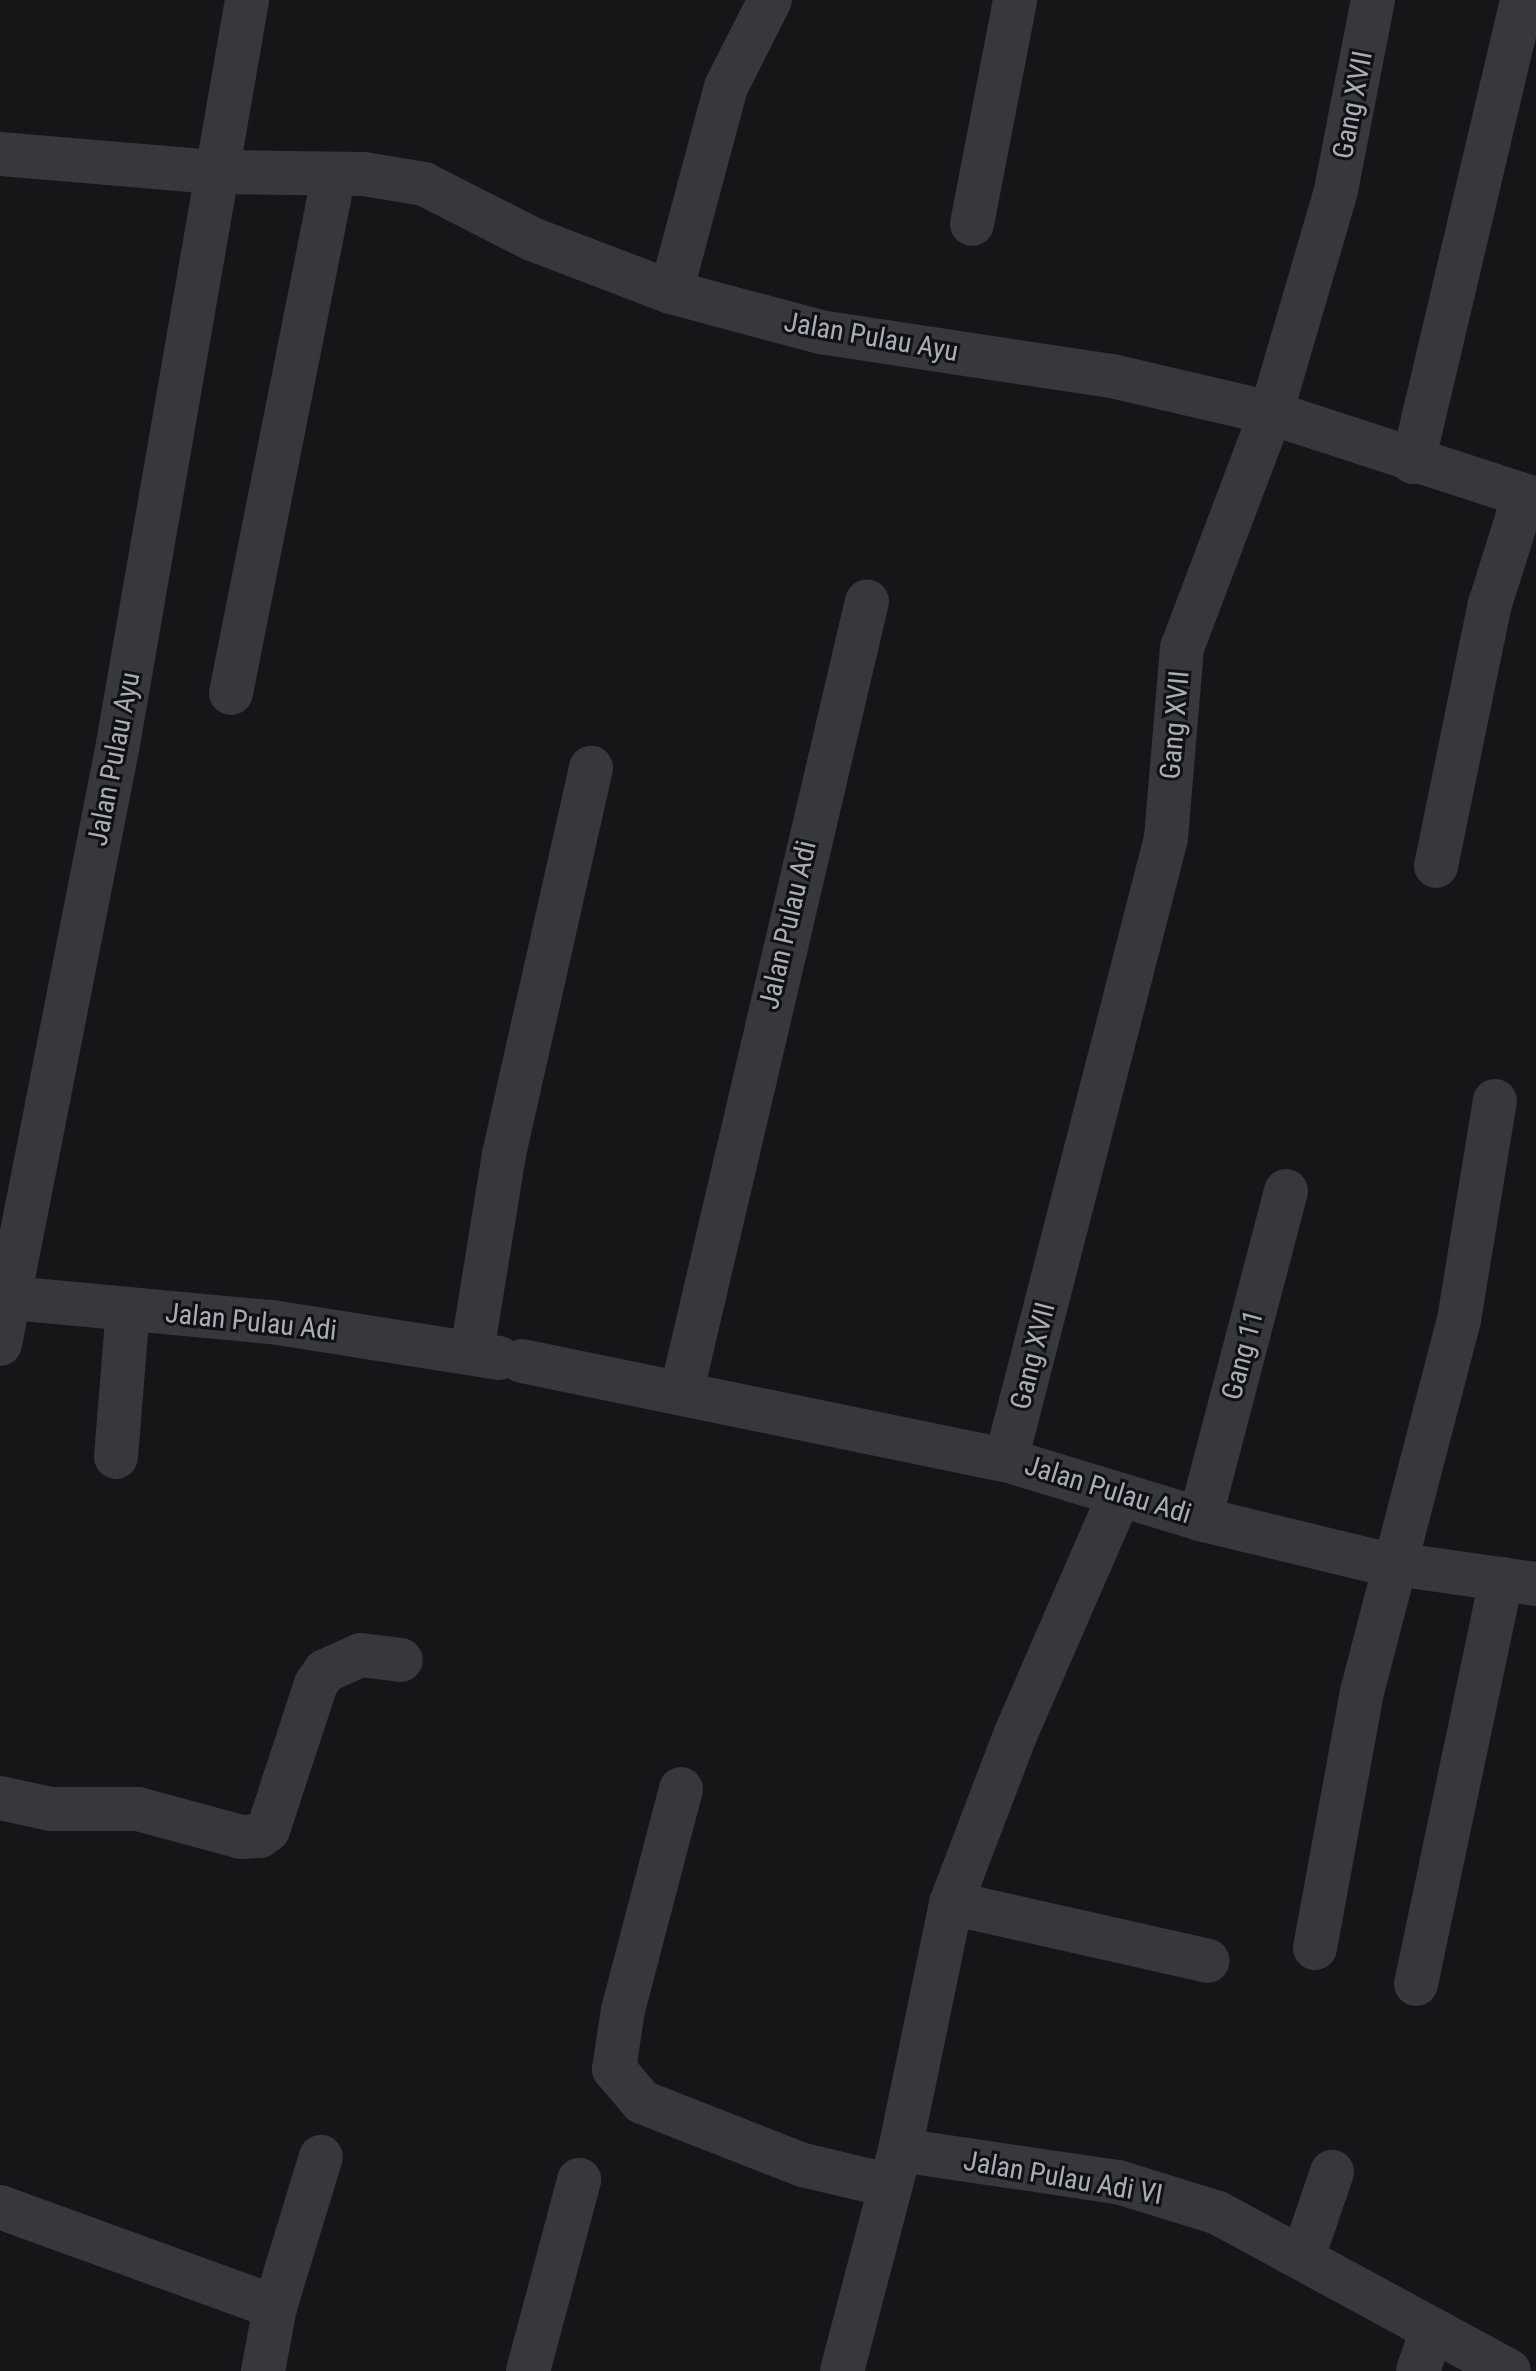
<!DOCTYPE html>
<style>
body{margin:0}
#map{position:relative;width:1536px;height:2371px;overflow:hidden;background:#161618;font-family:"Roboto Condensed",sans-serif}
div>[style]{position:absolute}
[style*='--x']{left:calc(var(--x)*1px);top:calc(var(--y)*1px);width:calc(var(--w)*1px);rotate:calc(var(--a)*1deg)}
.minor>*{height:44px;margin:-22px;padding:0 22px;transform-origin:22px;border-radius:22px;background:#37383d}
span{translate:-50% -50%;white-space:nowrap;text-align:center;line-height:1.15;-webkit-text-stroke:6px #111113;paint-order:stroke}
.street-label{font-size:28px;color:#a8adb8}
</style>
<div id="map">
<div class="minor">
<i style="--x:0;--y:154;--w:215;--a:4.8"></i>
<i style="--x:214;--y:172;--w:150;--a:0.8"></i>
<i style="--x:364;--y:174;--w:61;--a:9.5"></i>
<i style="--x:424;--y:184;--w:121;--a:27"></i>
<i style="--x:532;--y:239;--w:149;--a:20.9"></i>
<i style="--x:671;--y:292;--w:154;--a:15"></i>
<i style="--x:820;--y:332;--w:295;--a:8.6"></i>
<i style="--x:1112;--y:376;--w:163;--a:13.1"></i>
<i style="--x:1271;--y:413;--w:279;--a:18"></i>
<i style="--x:972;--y:224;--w:228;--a:-79.1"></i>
<i style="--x:671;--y:292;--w:212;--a:-75"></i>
<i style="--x:726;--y:87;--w:97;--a:-63.2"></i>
<i style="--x:1413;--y:462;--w:475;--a:-76.7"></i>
<i style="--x:231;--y:693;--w:529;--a:-78.78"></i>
<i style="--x:1436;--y:866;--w:268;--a:-78.4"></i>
<i style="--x:1490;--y:604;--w:113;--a:-72.5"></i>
<i style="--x:0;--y:1297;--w:273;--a:5.3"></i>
<i style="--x:272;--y:1322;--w:230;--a:9"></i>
<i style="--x:0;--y:1344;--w:611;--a:-78.87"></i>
<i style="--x:118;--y:744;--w:755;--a:-80.16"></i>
<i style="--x:472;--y:1352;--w:201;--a:-80.8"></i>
<i style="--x:504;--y:1154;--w:396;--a:-77.3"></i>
<i style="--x:522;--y:1361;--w:494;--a:11.6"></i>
<i style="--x:1006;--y:1460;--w:203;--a:16.9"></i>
<i style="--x:1200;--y:1519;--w:179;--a:13.6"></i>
<i style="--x:1374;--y:1561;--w:164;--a:8.1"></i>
<i style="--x:682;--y:1390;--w:810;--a:-76.8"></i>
<i style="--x:116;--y:1457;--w:148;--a:-85.4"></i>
<i style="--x:1006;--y:1460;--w:642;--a:-75.57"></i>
<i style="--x:1166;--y:838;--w:191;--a:-85.2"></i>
<i style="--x:1182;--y:648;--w:251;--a:-69.3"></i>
<i style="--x:1271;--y:413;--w:232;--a:-73.7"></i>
<i style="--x:1336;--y:190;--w:194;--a:-79"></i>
<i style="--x:1200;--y:1519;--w:339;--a:-75.3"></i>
<i style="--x:681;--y:1789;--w:228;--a:104.7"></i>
<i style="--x:623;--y:2010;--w:60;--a:98.7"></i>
<i style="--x:614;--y:2069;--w:43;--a:49.7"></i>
<i style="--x:642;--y:2102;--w:173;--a:21.4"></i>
<i style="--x:803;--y:2165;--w:86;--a:13.4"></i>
<i style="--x:0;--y:1798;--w:52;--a:12.2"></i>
<i style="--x:51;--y:1809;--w:87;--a:0"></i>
<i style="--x:138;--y:1809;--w:107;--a:15.2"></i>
<i style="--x:241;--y:1837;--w:19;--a:-3"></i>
<i style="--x:260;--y:1836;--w:10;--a:-37"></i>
<i style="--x:268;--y:1830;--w:154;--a:-71.8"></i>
<i style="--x:316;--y:1684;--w:16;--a:-55"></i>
<i style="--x:325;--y:1671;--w:39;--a:-24"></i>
<i style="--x:361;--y:1655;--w:40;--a:7.1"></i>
<i style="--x:951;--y:1903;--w:263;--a:12.7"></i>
<i style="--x:1315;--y:1948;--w:260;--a:-79.6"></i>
<i style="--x:1362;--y:1692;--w:384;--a:-75.4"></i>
<i style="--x:1459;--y:1320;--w:222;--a:-80.7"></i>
<i style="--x:1416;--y:1984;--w:414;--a:-78.1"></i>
<i style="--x:900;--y:2150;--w:220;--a:8.4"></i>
<i style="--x:1118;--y:2182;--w:105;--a:17.2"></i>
<i style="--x:1218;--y:2213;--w:331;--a:28.5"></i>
<i style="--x:0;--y:2207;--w:293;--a:20"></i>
<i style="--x:1303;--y:2257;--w:90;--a:-71.2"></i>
<i style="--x:263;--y:2371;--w:65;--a:-79.4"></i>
<i style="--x:275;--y:2307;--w:157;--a:-73"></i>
<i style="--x:528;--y:2371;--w:198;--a:-75"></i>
<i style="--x:842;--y:2371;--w:228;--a:-75.3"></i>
<i style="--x:900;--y:2150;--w:252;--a:-78.3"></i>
<i style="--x:951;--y:1903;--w:182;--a:-69.1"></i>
<i style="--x:1016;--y:1733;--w:258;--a:-66.5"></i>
<i style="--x:1418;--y:2371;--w:43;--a:-71.1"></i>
</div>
<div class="street-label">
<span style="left:1353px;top:105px;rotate:-79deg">Gang XVII</span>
<span style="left:871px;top:337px;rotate:10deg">Jalan Pulau Ayu</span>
<span style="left:1175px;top:725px;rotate:-85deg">Gang XVII</span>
<span style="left:114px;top:759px;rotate:-79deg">Jalan Pulau Ayu</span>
<span style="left:788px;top:925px;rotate:-77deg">Jalan Pulau Adi</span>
<span style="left:251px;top:1322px;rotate:6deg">Jalan Pulau Adi</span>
<span style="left:1243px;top:1355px;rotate:-75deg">Gang 11</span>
<span style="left:1033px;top:1356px;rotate:-76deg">Gang XVII</span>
<span style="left:1108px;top:1490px;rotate:17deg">Jalan Pulau Adi</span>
<span style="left:1063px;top:2178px;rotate:10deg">Jalan Pulau Adi VI</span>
</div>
</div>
